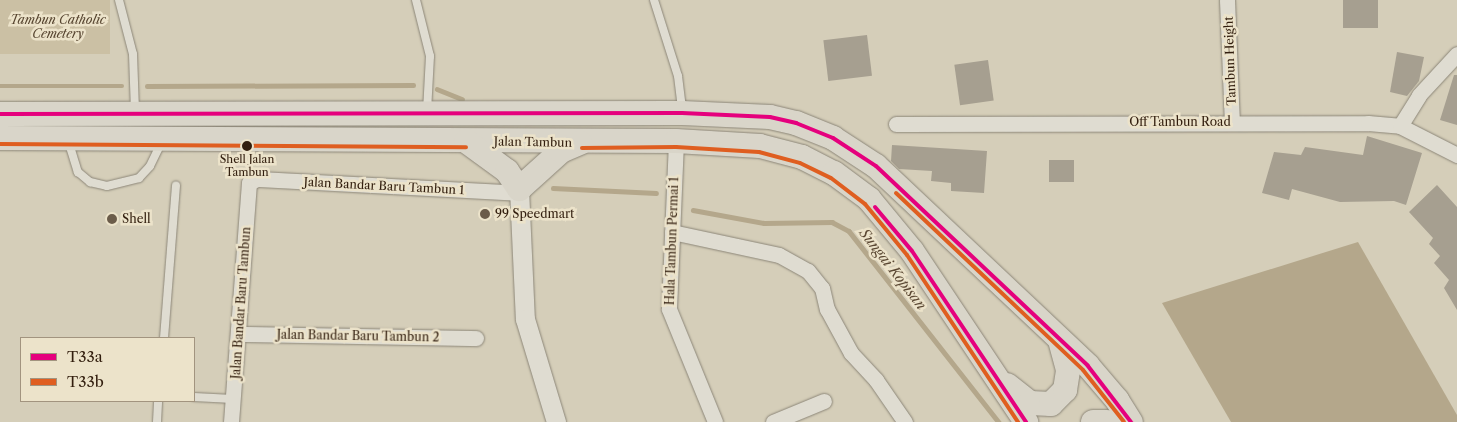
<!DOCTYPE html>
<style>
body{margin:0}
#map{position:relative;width:1457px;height:422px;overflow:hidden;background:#d5ceb9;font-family:"Libre Caslon Text",serif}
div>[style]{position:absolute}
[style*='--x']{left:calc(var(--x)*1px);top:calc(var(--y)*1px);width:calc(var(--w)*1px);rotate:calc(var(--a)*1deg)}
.green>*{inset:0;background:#cbc0a4;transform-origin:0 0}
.water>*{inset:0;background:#b4a78b}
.stream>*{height:4.5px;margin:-2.25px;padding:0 2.25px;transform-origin:2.25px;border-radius:2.25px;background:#b4a78b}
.building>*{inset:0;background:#a69f90;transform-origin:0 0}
.roads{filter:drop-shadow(0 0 1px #8c8678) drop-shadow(0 0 1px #8c8678)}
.service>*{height:8px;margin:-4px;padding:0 4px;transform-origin:4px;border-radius:4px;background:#dfdcd1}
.minor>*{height:15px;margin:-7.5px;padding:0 7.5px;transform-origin:7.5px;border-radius:7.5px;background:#dfdcd1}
.tertiary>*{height:19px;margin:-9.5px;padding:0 9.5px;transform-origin:9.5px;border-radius:9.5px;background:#dfdcd1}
.primary>*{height:24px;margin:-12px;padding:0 12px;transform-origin:12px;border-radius:12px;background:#d9d5c9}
.bus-1>*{height:4px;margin:-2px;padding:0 2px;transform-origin:2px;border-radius:2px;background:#e5007d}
.bus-2>*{height:4px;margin:-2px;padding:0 2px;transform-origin:2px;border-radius:2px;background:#df5e20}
.dots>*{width:14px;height:14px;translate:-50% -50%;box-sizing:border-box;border:2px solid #ece3ca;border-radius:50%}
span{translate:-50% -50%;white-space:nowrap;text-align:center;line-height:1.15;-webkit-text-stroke:5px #ece3ca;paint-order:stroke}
.bus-label{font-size:11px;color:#321e0e}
.park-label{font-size:12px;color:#56442f;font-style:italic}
.street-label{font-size:12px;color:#321e0e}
.poi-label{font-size:12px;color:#321e0e}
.left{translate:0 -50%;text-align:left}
.water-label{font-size:14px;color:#5b4833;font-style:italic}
.legend{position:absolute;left:20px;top:337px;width:175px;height:65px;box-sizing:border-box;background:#ece3ca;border:1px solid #a2947f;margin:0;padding:6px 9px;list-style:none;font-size:15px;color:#321e0e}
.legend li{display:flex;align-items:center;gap:10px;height:25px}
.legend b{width:25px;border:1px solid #a2947f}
</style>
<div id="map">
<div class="green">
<i style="left:0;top:0;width:110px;height:54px"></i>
</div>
<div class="water">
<i style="clip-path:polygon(1358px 242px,1457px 415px,1457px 422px,1231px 422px,1162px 303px)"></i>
</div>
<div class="stream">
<i style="--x:0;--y:86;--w:122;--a:0"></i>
<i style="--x:147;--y:86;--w:266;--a:-0.2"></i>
<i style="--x:437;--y:89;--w:27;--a:22"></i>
<i style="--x:553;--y:188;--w:103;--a:2.8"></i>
<i style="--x:693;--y:210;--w:72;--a:10.4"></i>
<i style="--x:764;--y:223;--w:68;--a:-0.8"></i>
<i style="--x:832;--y:222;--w:19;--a:28"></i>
<i style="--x:849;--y:231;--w:243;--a:51.9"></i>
</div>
<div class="building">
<i style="left:1343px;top:0;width:35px;height:28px"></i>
<i style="left:867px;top:35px;width:41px;height:44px;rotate:83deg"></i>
<i style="clip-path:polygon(1397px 52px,1424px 57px,1419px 81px,1407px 96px,1390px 92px)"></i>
<i style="left:988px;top:60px;width:41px;height:34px;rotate:82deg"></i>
<i style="clip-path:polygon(1454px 75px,1457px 75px,1457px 125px,1440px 120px)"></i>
<i style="clip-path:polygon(1367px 136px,1422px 153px,1406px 205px,1394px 201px,1340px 202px,1292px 189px,1289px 200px,1262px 193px,1274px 152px,1301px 155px,1305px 147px,1363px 155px)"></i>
<i style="clip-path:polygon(892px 145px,987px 151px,984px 193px,951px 191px,951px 183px,931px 181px,932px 171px,899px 169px,891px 161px)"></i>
<i style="left:1049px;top:160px;width:25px;height:22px"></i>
<i style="clip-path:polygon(1437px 185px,1457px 207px,1457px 310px,1444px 288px,1449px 280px,1434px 263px,1440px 256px,1429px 244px,1433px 238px,1409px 212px)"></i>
</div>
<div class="roads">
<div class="service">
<i style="--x:119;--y:0;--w:56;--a:75.5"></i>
<i style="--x:133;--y:54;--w:57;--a:88"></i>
<i style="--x:416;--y:0;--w:58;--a:76"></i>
<i style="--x:430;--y:56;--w:55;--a:93.1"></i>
<i style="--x:654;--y:0;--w:80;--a:72.5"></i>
<i style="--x:678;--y:76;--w:35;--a:83"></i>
<i style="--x:68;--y:140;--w:34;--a:73"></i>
<i style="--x:78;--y:172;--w:16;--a:40"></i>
<i style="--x:90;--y:182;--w:17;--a:13"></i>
<i style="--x:107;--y:186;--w:33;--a:-14"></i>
<i style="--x:139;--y:178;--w:16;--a:-47"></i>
<i style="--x:150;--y:166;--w:28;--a:-64"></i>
<i style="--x:164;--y:338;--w:153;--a:-85.5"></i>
<i style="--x:194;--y:397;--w:39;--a:3"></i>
<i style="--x:157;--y:422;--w:21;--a:-87"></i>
</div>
<div class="minor">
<i style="--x:1227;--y:0;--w:122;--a:87.7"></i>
<i style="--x:896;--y:124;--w:472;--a:-0.1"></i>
<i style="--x:1368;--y:123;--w:32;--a:5"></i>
<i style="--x:1400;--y:126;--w:64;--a:27"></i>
<i style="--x:1400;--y:126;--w:36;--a:-58"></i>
<i style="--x:1419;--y:95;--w:56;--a:-47.2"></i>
<i style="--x:676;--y:141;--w:168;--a:92.4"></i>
<i style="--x:669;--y:309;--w:122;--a:67.8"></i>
<i style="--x:672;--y:232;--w:109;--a:12.1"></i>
<i style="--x:779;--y:255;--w:33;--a:29"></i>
<i style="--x:808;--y:271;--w:22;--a:51"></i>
<i style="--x:822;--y:288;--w:22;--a:77"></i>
<i style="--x:827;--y:309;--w:50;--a:61.4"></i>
<i style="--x:851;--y:353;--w:37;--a:47"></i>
<i style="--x:876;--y:380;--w:51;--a:55.4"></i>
<i style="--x:240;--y:334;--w:236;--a:1"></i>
<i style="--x:231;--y:422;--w:240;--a:-85.7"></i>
<i style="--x:249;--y:183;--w:9;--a:-27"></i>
<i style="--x:257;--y:179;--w:263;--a:3"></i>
<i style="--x:773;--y:422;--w:55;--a:-22.4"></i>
</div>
<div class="tertiary">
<i style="--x:519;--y:189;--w:130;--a:87.4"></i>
<i style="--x:525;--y:319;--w:108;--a:73.2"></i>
</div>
<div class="primary">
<i style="--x:0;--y:114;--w:682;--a:-0.08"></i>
<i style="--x:682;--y:113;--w:88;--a:2.6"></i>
<i style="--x:770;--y:117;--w:27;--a:13"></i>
<i style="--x:796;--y:123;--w:40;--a:22"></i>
<i style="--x:833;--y:138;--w:51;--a:33.1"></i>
<i style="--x:876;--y:166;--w:291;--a:43.3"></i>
<i style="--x:1088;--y:366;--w:45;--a:49.5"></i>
<i style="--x:1117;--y:400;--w:26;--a:58"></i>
<i style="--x:0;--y:138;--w:676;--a:0.25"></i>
<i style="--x:676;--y:141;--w:84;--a:3.4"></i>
<i style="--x:760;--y:146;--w:43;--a:14.7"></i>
<i style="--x:802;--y:157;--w:36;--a:27"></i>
<i style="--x:834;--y:173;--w:44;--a:36.6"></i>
<i style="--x:869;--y:199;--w:67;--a:50.4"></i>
<i style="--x:912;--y:251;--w:206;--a:56.3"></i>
<i style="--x:466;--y:141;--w:51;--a:36.2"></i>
<i style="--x:507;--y:171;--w:22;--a:56"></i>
<i style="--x:519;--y:189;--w:57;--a:-42.1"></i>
<i style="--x:561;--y:151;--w:21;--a:-23"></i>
<i style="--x:1007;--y:385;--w:29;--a:38"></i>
<i style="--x:1030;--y:403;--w:21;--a:3"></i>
<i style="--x:1051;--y:404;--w:20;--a:-45"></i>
<i style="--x:1065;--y:390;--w:20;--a:-81"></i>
<i style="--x:1068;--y:370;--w:30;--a:-105"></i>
<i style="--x:1093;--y:422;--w:14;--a:0"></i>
</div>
</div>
<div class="bus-1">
<i style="--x:0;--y:114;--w:682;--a:-0.08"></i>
<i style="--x:682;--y:113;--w:88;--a:2.6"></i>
<i style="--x:770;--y:117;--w:27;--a:13"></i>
<i style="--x:796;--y:123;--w:40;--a:22"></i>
<i style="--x:833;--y:138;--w:51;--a:33.1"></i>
<i style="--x:876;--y:166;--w:291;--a:43.3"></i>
<i style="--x:1088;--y:366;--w:71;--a:52.5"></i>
<i style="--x:875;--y:207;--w:57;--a:49.9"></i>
<i style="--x:912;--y:251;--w:206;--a:56.3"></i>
</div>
<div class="bus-2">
<i style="--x:0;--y:144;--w:466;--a:0.4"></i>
<i style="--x:582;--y:148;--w:94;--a:-0.6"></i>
<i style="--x:676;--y:147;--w:83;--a:3.4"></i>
<i style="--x:759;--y:152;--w:42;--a:15"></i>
<i style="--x:800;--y:163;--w:34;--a:26"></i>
<i style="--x:831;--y:178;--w:43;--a:37.4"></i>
<i style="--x:865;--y:204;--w:66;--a:50.5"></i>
<i style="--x:907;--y:255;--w:201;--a:56.4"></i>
<i style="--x:896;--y:193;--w:257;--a:43.4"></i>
<i style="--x:1083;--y:370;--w:66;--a:51.7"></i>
</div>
<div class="dots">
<i style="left:247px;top:146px;background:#321e0e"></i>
<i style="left:485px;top:214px;background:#6b5c4a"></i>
<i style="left:112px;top:219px;background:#6b5c4a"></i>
</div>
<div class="bus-label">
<span style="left:247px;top:166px">Shell Jalan<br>Tambun</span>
</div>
<div class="park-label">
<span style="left:58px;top:27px">Tambun Catholic<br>Cemetery</span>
</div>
<div class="street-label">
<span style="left:1230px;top:61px;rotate:-92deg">Tambun Height</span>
<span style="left:1180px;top:122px">Off Tambun Road</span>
<span style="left:533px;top:142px;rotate:1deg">Jalan Tambun</span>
<span style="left:384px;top:186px;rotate:3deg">Jalan Bandar Baru Tambun 1</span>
<span style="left:672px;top:241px;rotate:-88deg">Hala Tambun Permai 1</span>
<span style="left:241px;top:303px;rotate:-86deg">Jalan Bandar Baru Tambun</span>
<span style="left:358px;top:336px;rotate:1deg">Jalan Bandar Baru Tambun 2</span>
</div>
<div class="poi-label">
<span class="left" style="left:495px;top:214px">99 Speedmart</span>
<span class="left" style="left:122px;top:219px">Shell</span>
</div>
<div class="water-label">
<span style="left:893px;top:269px;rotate:52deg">Sungai Kopisan</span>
</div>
<ul class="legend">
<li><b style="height:6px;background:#e5007d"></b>T33a</li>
<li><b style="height:6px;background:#df5e20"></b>T33b</li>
</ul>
</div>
